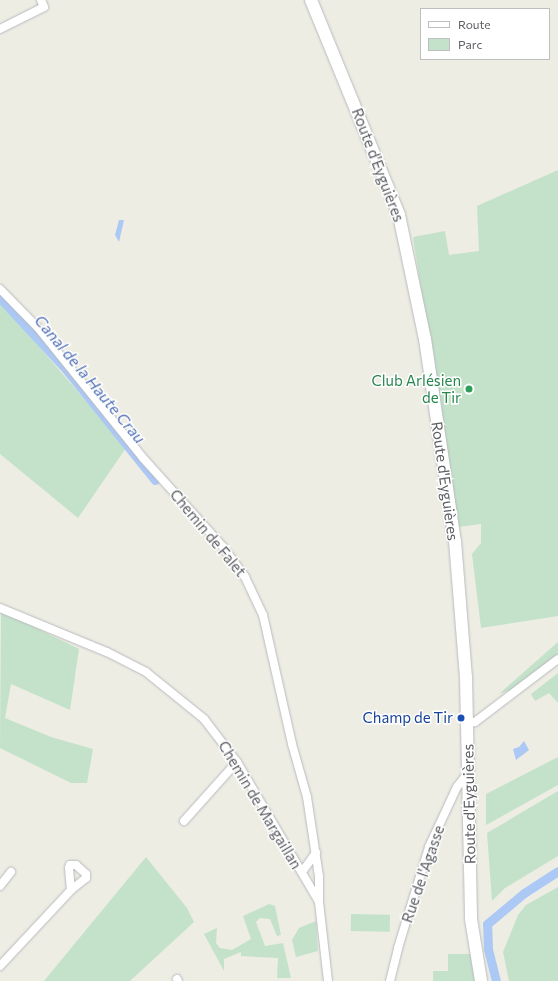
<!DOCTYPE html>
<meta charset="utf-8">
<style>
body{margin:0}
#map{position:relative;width:558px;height:981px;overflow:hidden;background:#edede4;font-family:Commissioner,sans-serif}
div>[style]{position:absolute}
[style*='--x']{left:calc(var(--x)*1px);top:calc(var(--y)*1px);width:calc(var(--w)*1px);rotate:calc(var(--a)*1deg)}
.green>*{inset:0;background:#c4e2c9;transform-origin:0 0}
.water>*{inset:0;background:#acc8f5}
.canal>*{height:9px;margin:-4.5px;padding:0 4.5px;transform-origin:4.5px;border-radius:4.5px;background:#acc8f5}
.roads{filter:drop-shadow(0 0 1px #b9babf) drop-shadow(0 0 1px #b9babf)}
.street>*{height:8px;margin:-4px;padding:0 4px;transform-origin:4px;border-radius:4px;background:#fff}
.secondary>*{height:12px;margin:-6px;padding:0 6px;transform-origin:6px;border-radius:6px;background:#fff}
.dots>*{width:11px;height:11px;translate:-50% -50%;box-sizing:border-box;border:2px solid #fff;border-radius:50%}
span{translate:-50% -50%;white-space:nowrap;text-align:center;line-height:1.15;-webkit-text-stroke:3px #fff;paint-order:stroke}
.street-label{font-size:15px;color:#5c5e63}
.leisure-label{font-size:15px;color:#27864d}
.right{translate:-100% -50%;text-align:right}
.transit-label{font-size:15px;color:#164399}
.water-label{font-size:16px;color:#5271b5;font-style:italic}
.legend{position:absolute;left:420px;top:8px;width:130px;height:52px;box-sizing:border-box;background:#fff;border:1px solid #bebfc1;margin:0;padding:5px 7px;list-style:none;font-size:12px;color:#5c5e63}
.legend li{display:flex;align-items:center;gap:8px;height:20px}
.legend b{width:20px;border:1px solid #bebfc1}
</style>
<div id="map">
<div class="green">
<i style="clip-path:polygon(558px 170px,558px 616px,481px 628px,472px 554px,481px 543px,481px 524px,458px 527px,413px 237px,445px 231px,449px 255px,479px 251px,477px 206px)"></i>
<i style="clip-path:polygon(0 301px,126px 448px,78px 518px,0 454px)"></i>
<i style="clip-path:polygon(1px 611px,79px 649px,70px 710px,11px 684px,5px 718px,51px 737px,93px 749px,87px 783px,71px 783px,0 748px)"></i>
<i style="clip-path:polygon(558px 642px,558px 655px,517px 688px,499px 694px)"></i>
<i style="clip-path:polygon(558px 673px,558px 703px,549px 693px,535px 701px,531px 694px)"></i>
<i style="clip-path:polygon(558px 757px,558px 785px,486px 825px,486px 794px)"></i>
<i style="clip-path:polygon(558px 791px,558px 856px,505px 888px,492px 901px,487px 833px)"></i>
<i style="clip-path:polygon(146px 857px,187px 908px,194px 922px,130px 981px,44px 981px)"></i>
<i style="clip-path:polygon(558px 887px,558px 981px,509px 981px,503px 952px,518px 915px,526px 905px)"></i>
<i style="clip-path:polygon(269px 904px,275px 906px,281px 935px,277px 936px,270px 919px,260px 918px,256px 922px,265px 946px,283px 943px,291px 978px,277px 978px,278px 958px,241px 956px,241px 952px,224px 959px,224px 971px,204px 934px,217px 928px,216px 943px,220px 948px,232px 950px,251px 939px,243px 916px)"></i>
<i style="left:351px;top:914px;width:39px;height:17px;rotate:1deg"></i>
<i style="clip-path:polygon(316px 921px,318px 951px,296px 957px,292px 940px,299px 928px)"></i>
<i style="clip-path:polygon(448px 954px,470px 954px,476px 981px,433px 981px,433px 971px,448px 971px)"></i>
</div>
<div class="water">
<i style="clip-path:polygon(119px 220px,124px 220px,119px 242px,115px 235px)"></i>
<i style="clip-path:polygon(524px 741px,529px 750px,516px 760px,513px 749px,519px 747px)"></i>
</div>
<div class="canal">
<i style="--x:0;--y:298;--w:94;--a:47.2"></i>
<i style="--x:64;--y:367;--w:145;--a:51.2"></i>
<i style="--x:496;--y:981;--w:33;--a:-104"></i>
<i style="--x:488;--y:949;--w:25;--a:-92"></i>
<i style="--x:487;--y:924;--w:48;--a:-40"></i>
<i style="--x:524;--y:893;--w:40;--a:-32.9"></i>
</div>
<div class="roads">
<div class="street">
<i style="--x:0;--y:29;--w:49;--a:-26.6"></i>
<i style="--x:44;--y:7;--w:8;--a:-113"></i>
<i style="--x:0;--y:289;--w:56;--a:45.7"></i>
<i style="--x:39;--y:329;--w:166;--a:51.1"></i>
<i style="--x:143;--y:458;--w:121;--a:48"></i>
<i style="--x:224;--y:548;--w:36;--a:54"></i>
<i style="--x:245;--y:577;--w:42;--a:64.7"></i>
<i style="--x:263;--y:615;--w:132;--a:77.3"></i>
<i style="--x:292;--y:744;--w:55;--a:74.2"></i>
<i style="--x:307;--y:797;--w:80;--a:81.4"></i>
<i style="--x:319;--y:876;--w:26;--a:90"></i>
<i style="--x:0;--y:608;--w:116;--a:22.4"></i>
<i style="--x:107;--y:652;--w:44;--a:27.1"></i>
<i style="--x:146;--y:672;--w:75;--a:39"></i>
<i style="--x:204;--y:719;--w:54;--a:52.5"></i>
<i style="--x:237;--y:762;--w:162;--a:59.6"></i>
<i style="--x:319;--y:902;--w:80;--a:83.5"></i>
<i style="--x:468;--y:723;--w:7;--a:-8"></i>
<i style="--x:475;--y:722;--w:104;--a:-37.2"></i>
<i style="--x:184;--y:821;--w:79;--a:-48.1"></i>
<i style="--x:302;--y:872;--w:24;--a:-54"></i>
<i style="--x:0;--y:886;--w:18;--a:-52"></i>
<i style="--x:0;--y:966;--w:104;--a:-46.9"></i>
<i style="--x:71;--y:890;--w:19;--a:-39"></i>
<i style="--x:86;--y:878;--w:4;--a:-90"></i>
<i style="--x:86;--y:874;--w:13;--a:-138"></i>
<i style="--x:76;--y:865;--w:6;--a:180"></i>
<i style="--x:70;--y:865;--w:3;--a:108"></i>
<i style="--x:69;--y:868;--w:22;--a:85"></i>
<i style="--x:177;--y:979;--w:2;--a:63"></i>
<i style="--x:390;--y:981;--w:34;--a:-76"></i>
<i style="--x:398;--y:948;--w:106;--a:-72.9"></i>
<i style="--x:429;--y:847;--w:66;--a:-65"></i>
<i style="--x:457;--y:787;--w:18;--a:-52"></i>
</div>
<div class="secondary">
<i style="--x:311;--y:0;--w:232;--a:67.7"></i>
<i style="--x:399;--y:215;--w:127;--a:78.2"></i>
<i style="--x:425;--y:339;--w:204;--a:81.6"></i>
<i style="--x:455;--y:541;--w:136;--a:85.4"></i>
<i style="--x:466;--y:677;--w:242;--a:88.8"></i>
<i style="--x:471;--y:919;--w:63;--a:80.8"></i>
</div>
</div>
<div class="dots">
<i style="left:469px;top:389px;background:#2e9e5b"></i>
<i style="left:461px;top:718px;background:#1a4fb4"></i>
</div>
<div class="street-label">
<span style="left:378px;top:165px;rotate:69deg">Route d'Eyguières</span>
<span style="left:445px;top:481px;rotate:82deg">Route d'Eyguières</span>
<span style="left:208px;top:533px;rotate:50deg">Chemin de Falet</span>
<span style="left:469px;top:804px;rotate:-91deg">Route d'Eyguières</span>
<span style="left:260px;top:805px;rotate:59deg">Chemin de Margaillan</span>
<span style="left:423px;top:874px;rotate:-71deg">Rue de l'Agasse</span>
</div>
<div class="leisure-label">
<span class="right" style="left:461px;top:389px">Club Arlésien<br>de Tir</span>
</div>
<div class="transit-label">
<span class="right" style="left:453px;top:718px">Champ de Tir</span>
</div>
<div class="water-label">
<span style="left:90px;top:379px;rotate:50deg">Canal de la Haute Crau</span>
</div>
<ul class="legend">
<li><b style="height:5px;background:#fff"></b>Route</li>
<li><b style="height:11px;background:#c4e2c9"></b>Parc</li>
</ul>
</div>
